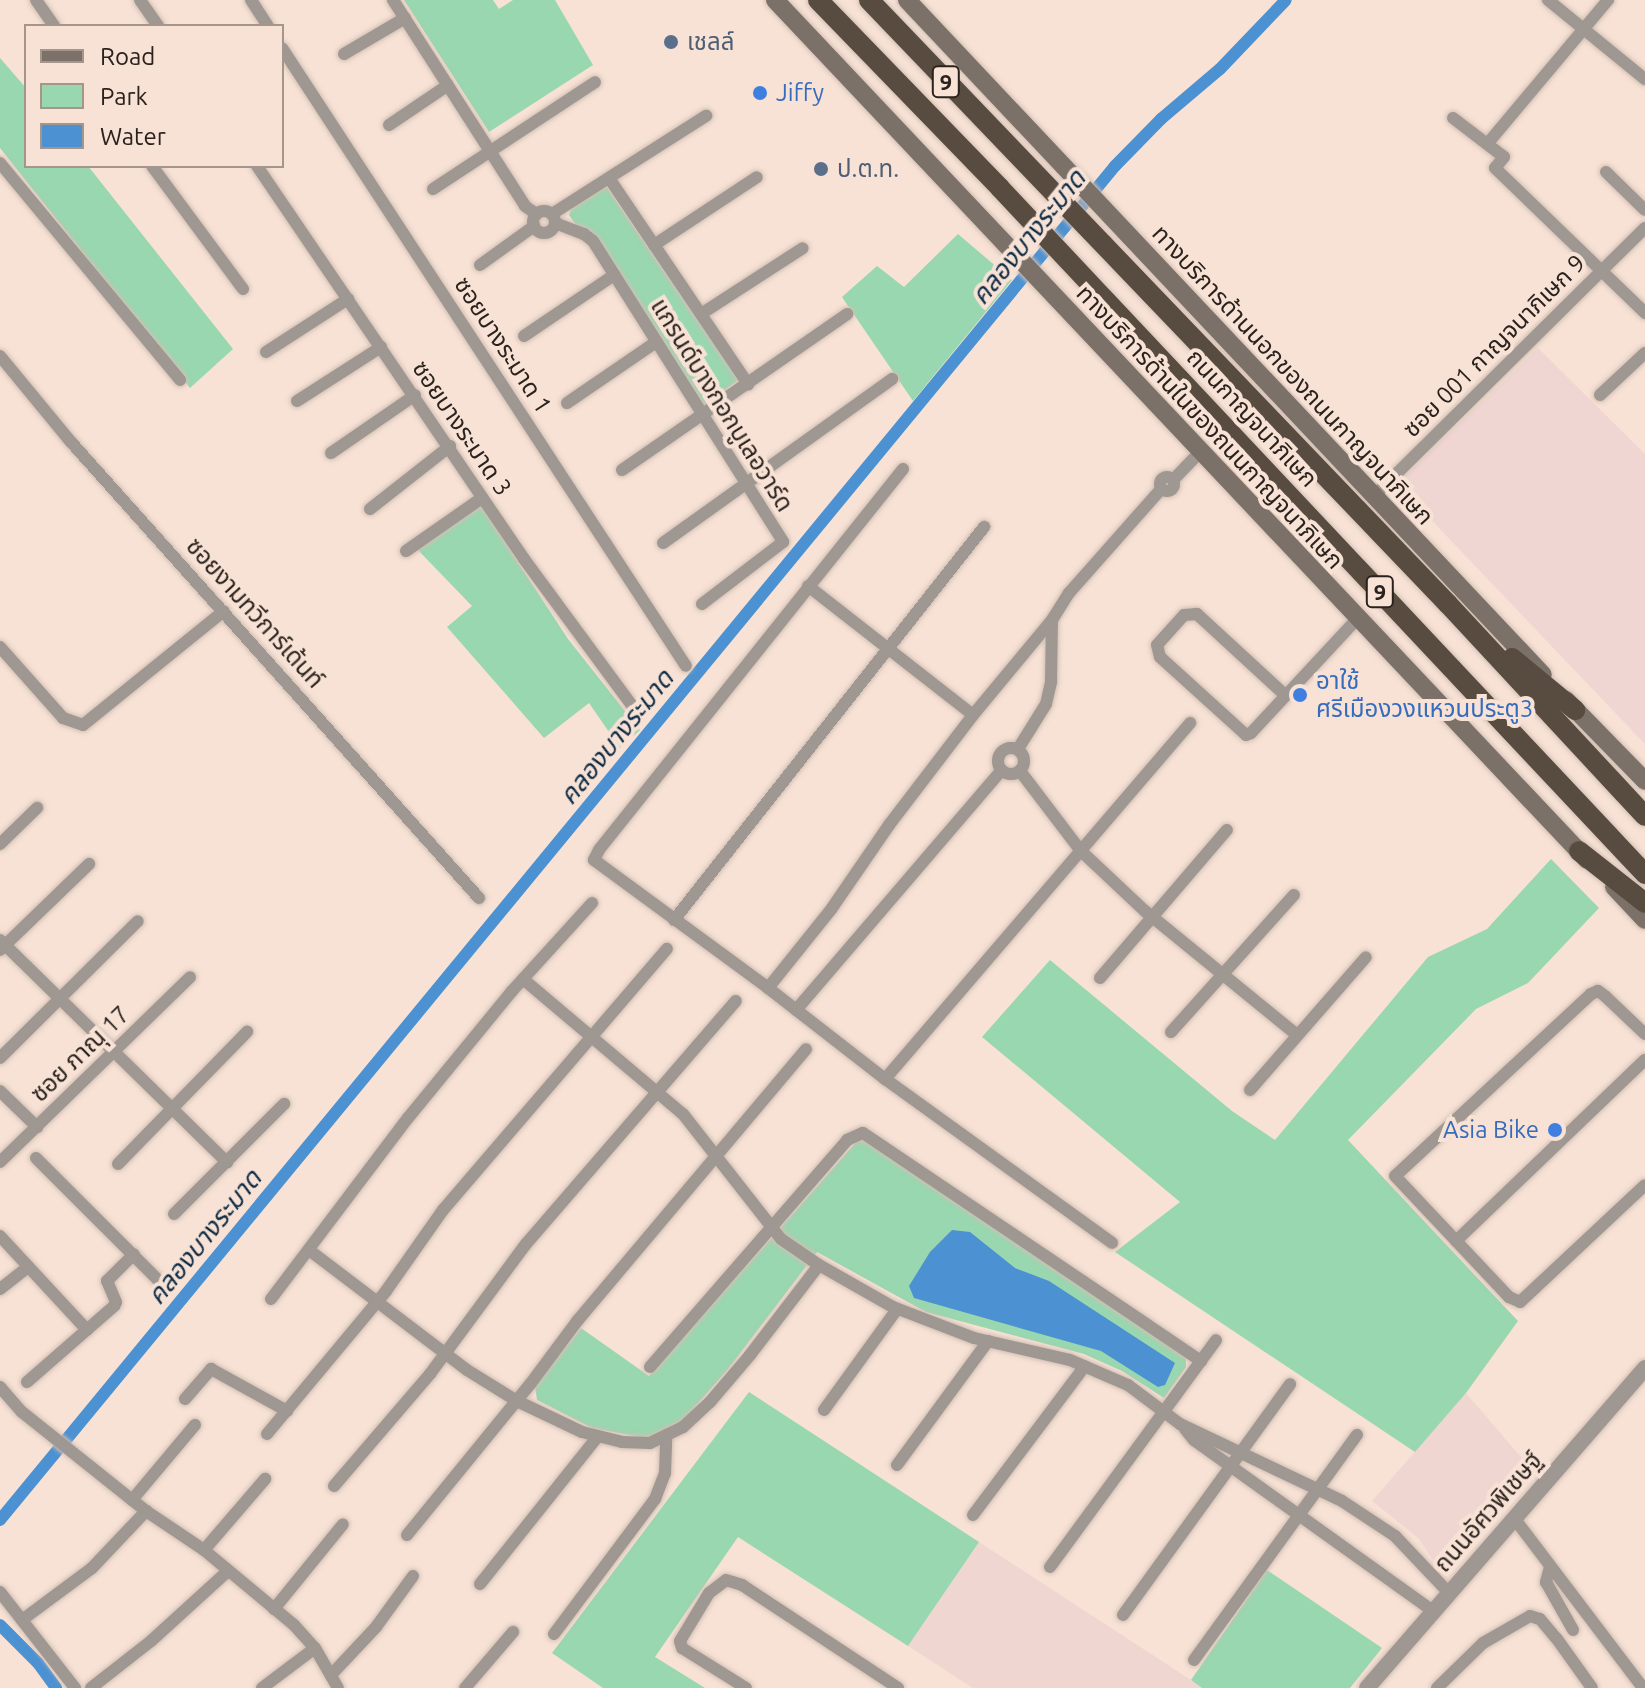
<!DOCTYPE html>
<meta charset="utf-8">
<style>
body{margin:0}
#map{position:relative;width:1645px;height:1688px;overflow:hidden;background:#f7e2d5;font-family:Ubuntu,"Noto Sans Thai",sans-serif}
div>[style]{position:absolute}
[style*='--x']{left:calc(var(--x)*1px);top:calc(var(--y)*1px);width:calc(var(--w)*1px);rotate:calc(var(--a)*1deg)}
.commercial>*{inset:0;background:#f0d6d3}
.industrial>*{inset:0;background:#f0d6d1}
.green>*{inset:0;background:#99d7b0}
.water>*{inset:0;background:#4c91d1}
.canal>*{height:12px;margin:-6px;padding:0 6px;transform-origin:6px;border-radius:6px;background:#4c91d1}
.roads{filter:drop-shadow(0 0 2px #d2bfb4) drop-shadow(0 0 2px #d2bfb4)}
.minor>*{height:12px;margin:-6px;padding:0 6px;transform-origin:6px;border-radius:6px;background:#9f9791}
.minor>.ring{margin:-6px;padding:0;box-sizing:content-box;background:none;border:12px solid #9f9791;border-radius:50%}
.tertiary>*{height:16px;margin:-8px;padding:0 8px;transform-origin:8px;border-radius:8px;background:#9f9791}
.secondary>*{height:18px;margin:-9px;padding:0 9px;transform-origin:9px;border-radius:9px;background:#7c7168}
.trunk>*{height:20px;margin:-10px;padding:0 10px;transform-origin:10px;border-radius:10px;background:#584b3f}
.dots>*{width:22px;height:22px;translate:-50% -50%;box-sizing:border-box;border:4px solid #f7e2d5;border-radius:50%}
span{translate:-50% -50%;white-space:nowrap;text-align:center;line-height:1.15;-webkit-text-stroke:8px #f7e2d5;paint-order:stroke}
.shield-label span{padding:2px 6px;background:#f7e2d5;border:2px solid;border-radius:6px;-webkit-text-stroke-width:0}
.shield-label{font-size:22px;color:#2a221d;font-weight:700}
.service-label{font-size:24px;color:#4e5e75}
.left{translate:0 -50%;text-align:left}
.shop-label{font-size:24px;color:#366cbe}
.right{translate:-100% -50%;text-align:right}
.street-label{font-size:24px;color:#2a221d}
.water-label{font-size:26px;color:#0e2b45;font-style:italic}
.legend{position:absolute;left:24px;top:24px;width:260px;height:144px;box-sizing:border-box;background:#f7e2d5;border:2px solid #a5958b;margin:0;padding:10px 14px;list-style:none;font-size:24px;color:#2a221d}
.legend li{display:flex;align-items:center;gap:16px;height:40px}
.legend b{width:40px;border:2px solid #a5958b}
</style>
<div id="map">
<div class="commercial">
<i style="clip-path:polygon(1538px 348px,1645px 454px,1645px 744px,1397px 484px)"></i>
</div>
<div class="industrial">
<i style="clip-path:polygon(1466px 1393px,1533px 1471px,1444px 1576px,1418px 1538px,1372px 1501px)"></i>
<i style="clip-path:polygon(979px 1542px,1191px 1680px,1202px 1688px,973px 1688px,908px 1646px)"></i>
</div>
<div class="green">
<i style="clip-path:polygon(404px 0,493px 0,499px 9px,513px 0,555px 0,593px 65px,489px 132px)"></i>
<i style="clip-path:polygon(0 58px,26px 88px,26px 166px,88px 166px,233px 349px,190px 388px,0 148px)"></i>
<i style="clip-path:polygon(606px 186px,738px 380px,703px 407px,569px 215px,572px 207px)"></i>
<i style="clip-path:polygon(958px 234px,1012px 280px,913px 401px,842px 297px,877px 266px,904px 287px)"></i>
<i style="clip-path:polygon(481px 506px,568px 639px,640px 730px,620px 748px,589px 703px,544px 738px,447px 627px,472px 606px,417px 549px)"></i>
<i style="clip-path:polygon(1551px 859px,1599px 908px,1528px 983px,1476px 1009px,1348px 1140px,1518px 1321px,1466px 1393px,1415px 1452px,1115px 1252px,1180px 1202px,982px 1037px,1050px 960px,1232px 1111px,1275px 1140px,1428px 957px,1487px 929px)"></i>
<i style="clip-path:polygon(858px 1140px,867px 1142px,1186px 1358px,1186px 1367px,1164px 1398px,1122px 1371px,1084px 1354px,926px 1312px,817px 1252px,729px 1368px,680px 1424px,646px 1438px,592px 1428px,537px 1400px,535px 1386px,581px 1328px,649px 1376px)"></i>
<i style="clip-path:polygon(749px 1392px,979px 1542px,908px 1646px,738px 1537px,655px 1657px,705px 1688px,603px 1688px,552px 1653px)"></i>
<i style="clip-path:polygon(1267px 1570px,1382px 1648px,1350px 1688px,1202px 1688px,1191px 1680px)"></i>
</div>
<div class="water">
<i style="clip-path:polygon(952px 1230px,970px 1232px,1015px 1268px,1049px 1281px,1175px 1363px,1165px 1385px,1158px 1387px,1101px 1351px,914px 1298px,909px 1286px,930px 1252px)"></i>
</div>
<div class="canal">
<i style="--x:0;--y:1520;--w:1754;--a:-50.53"></i>
<i style="--x:1115;--y:166;--w:66;--a:-45.6"></i>
<i style="--x:1161;--y:119;--w:77;--a:-40.3"></i>
<i style="--x:1220;--y:69;--w:95;--a:-46.3"></i>
<i style="--x:0;--y:1625;--w:54;--a:45"></i>
<i style="--x:38;--y:1663;--w:31;--a:54"></i>
</div>
<div class="roads">
<div class="minor">
<i style="--x:36;--y:0;--w:32;--a:55"></i>
<i style="--x:140;--y:0;--w:32;--a:55"></i>
<i style="--x:251;--y:0;--w:31;--a:57"></i>
<i style="--x:393;--y:0;--w:245;--a:57.3"></i>
<i style="--x:525;--y:206;--w:14;--a:36"></i>
<i style="--x:1548;--y:0;--w:125;--a:39.2"></i>
<i style="--x:282;--y:48;--w:738;--a:56.83"></i>
<i style="--x:344;--y:54;--w:71;--a:-30.5"></i>
<i style="--x:1453;--y:118;--w:64;--a:37.4"></i>
<i style="--x:1504;--y:157;--w:14;--a:129"></i>
<i style="--x:1495;--y:168;--w:209;--a:44"></i>
<i style="--x:389;--y:125;--w:71;--a:-34.1"></i>
<i style="--x:1488;--y:143;--w:187;--a:-50"></i>
<i style="--x:0;--y:163;--w:282;--a:50.3"></i>
<i style="--x:152;--y:166;--w:153;--a:53.5"></i>
<i style="--x:257;--y:166;--w:475;--a:55.8"></i>
<i style="--x:524;--y:559;--w:189;--a:53.6"></i>
<i style="--x:1606;--y:172;--w:54;--a:44.3"></i>
<i style="--x:609;--y:178;--w:249;--a:56"></i>
<i style="--x:433;--y:189;--w:194;--a:-33.4"></i>
<i class="ring" style="left:533px;top:211px;width:10px;height:10px"></i>
<i style="--x:552;--y:214;--w:183;--a:-32.5"></i>
<i style="--x:555;--y:223;--w:31;--a:21"></i>
<i style="--x:584;--y:234;--w:11;--a:38"></i>
<i style="--x:593;--y:241;--w:356;--a:57.7"></i>
<i style="--x:783;--y:542;--w:102;--a:142.6"></i>
<i style="--x:654;--y:245;--w:123;--a:-33.4"></i>
<i style="--x:480;--y:265;--w:67;--a:-35.8"></i>
<i style="--x:701;--y:314;--w:121;--a:-32.9"></i>
<i style="--x:524;--y:336;--w:109;--a:-34.1"></i>
<i style="--x:266;--y:352;--w:98;--a:-32.9"></i>
<i style="--x:0;--y:356;--w:112;--a:50.5"></i>
<i style="--x:71;--y:442;--w:612;--a:48.18"></i>
<i style="--x:1600;--y:395;--w:62;--a:-43"></i>
<i style="--x:297;--y:401;--w:100;--a:-32.7"></i>
<i style="--x:567;--y:403;--w:108;--a:-34.4"></i>
<i style="--x:331;--y:453;--w:102;--a:-34.6"></i>
<i style="--x:903;--y:469;--w:487;--a:128.6"></i>
<i style="--x:599;--y:850;--w:11;--a:117"></i>
<i style="--x:594;--y:860;--w:216;--a:36.3"></i>
<i style="--x:768;--y:988;--w:148;--a:37.9"></i>
<i style="--x:885;--y:1079;--w:280;--a:35.8"></i>
<i style="--x:622;--y:470;--w:274;--a:-34.7"></i>
<i class="ring" style="left:1160px;top:477px;width:2px;height:2px"></i>
<i style="--x:1173;--y:480;--w:40;--a:-46"></i>
<i style="--x:1374;--y:496;--w:381;--a:-44.7"></i>
<i style="--x:370;--y:509;--w:102;--a:-38.2"></i>
<i style="--x:663;--y:543;--w:282;--a:-35.6"></i>
<i style="--x:406;--y:551;--w:93;--a:-34.9"></i>
<i style="--x:808;--y:586;--w:209;--a:38"></i>
<i style="--x:0;--y:647;--w:95;--a:48.4"></i>
<i style="--x:63;--y:718;--w:21;--a:19"></i>
<i style="--x:83;--y:725;--w:181;--a:-39"></i>
<i style="--x:1285;--y:695;--w:120;--a:-137.4"></i>
<i style="--x:1197;--y:614;--w:13;--a:176"></i>
<i style="--x:1184;--y:615;--w:40;--a:132"></i>
<i style="--x:1157;--y:645;--w:12;--a:76"></i>
<i style="--x:1160;--y:657;--w:116;--a:42.2"></i>
<i style="--x:1246;--y:735;--w:5;--a:-22"></i>
<i style="--x:1251;--y:733;--w:156;--a:-47.1"></i>
<i class="ring" style="left:998px;top:748px;width:14px;height:14px"></i>
<i style="--x:1018;--y:749;--w:53;--a:-58.1"></i>
<i style="--x:1046;--y:704;--w:23;--a:-77"></i>
<i style="--x:1051;--y:682;--w:62;--a:-89.1"></i>
<i style="--x:1052;--y:620;--w:32;--a:-58"></i>
<i style="--x:1069;--y:593;--w:139;--a:-48.5"></i>
<i style="--x:1020;--y:771;--w:101;--a:52.7"></i>
<i style="--x:1081;--y:851;--w:88;--a:43.2"></i>
<i style="--x:1145;--y:911;--w:195;--a:39.2"></i>
<i style="--x:0;--y:844;--w:52;--a:-44.2"></i>
<i style="--x:674;--y:920;--w:501;--a:-51.73"></i>
<i style="--x:0;--y:940;--w:318;--a:44.4"></i>
<i style="--x:0;--y:950;--w:124;--a:-44"></i>
<i style="--x:1100;--y:978;--w:195;--a:-49.4"></i>
<i style="--x:523;--y:979;--w:209;--a:40.2"></i>
<i style="--x:683;--y:1114;--w:159;--a:51.9"></i>
<i style="--x:781;--y:1239;--w:46;--a:34.4"></i>
<i style="--x:819;--y:1265;--w:85;--a:29.6"></i>
<i style="--x:893;--y:1307;--w:87;--a:20.9"></i>
<i style="--x:974;--y:1338;--w:98;--a:12.9"></i>
<i style="--x:1070;--y:1360;--w:63;--a:23.3"></i>
<i style="--x:1128;--y:1385;--w:65;--a:36.9"></i>
<i style="--x:1180;--y:1424;--w:179;--a:25.4"></i>
<i style="--x:1342;--y:1501;--w:64;--a:33.4"></i>
<i style="--x:1395;--y:1536;--w:80;--a:46.5"></i>
<i style="--x:768;--y:988;--w:102;--a:-51.3"></i>
<i style="--x:832;--y:908;--w:101;--a:-55.5"></i>
<i style="--x:889;--y:825;--w:138;--a:-52.6"></i>
<i style="--x:973;--y:715;--w:124;--a:-50.3"></i>
<i style="--x:796;--y:1010;--w:316;--a:-49.4"></i>
<i style="--x:1171;--y:1032;--w:184;--a:-48.1"></i>
<i style="--x:1645;--y:1034;--w:55;--a:-136.5"></i>
<i style="--x:1605;--y:996;--w:9;--a:-144"></i>
<i style="--x:1598;--y:991;--w:8;--a:157"></i>
<i style="--x:1591;--y:994;--w:267;--a:137.1"></i>
<i style="--x:1395;--y:1176;--w:166;--a:46.7"></i>
<i style="--x:1509;--y:1297;--w:12;--a:24"></i>
<i style="--x:1520;--y:1302;--w:171;--a:-43.1"></i>
<i style="--x:0;--y:1058;--w:194;--a:-44.8"></i>
<i style="--x:885;--y:1079;--w:469;--a:-49.4"></i>
<i style="--x:1250;--y:1090;--w:176;--a:-48.9"></i>
<i style="--x:0;--y:1091;--w:52;--a:44.2"></i>
<i style="--x:36;--y:1158;--w:184;--a:45"></i>
<i style="--x:0;--y:1162;--w:265;--a:-44.2"></i>
<i style="--x:118;--y:1164;--w:185;--a:-45.7"></i>
<i style="--x:174;--y:1214;--w:156;--a:-45"></i>
<i style="--x:0;--y:1236;--w:128;--a:47.2"></i>
<i style="--x:1456;--y:1241;--w:262;--a:-43.8"></i>
<i style="--x:309;--y:1250;--w:198;--a:37.2"></i>
<i style="--x:467;--y:1370;--w:59;--a:31.8"></i>
<i style="--x:517;--y:1401;--w:72;--a:25.5"></i>
<i style="--x:582;--y:1432;--w:41;--a:14"></i>
<i style="--x:622;--y:1442;--w:28;--a:2"></i>
<i style="--x:650;--y:1443;--w:37;--a:-26"></i>
<i style="--x:683;--y:1427;--w:37;--a:-43"></i>
<i style="--x:710;--y:1402;--w:62;--a:-49.6"></i>
<i style="--x:750;--y:1355;--w:113;--a:-52.5"></i>
<i style="--x:0;--y:1289;--w:36;--a:-38"></i>
<i style="--x:271;--y:1299;--w:227;--a:-52.9"></i>
<i style="--x:408;--y:1118;--w:164;--a:-50.7"></i>
<i style="--x:512;--y:991;--w:119;--a:-47.7"></i>
<i style="--x:650;--y:1367;--w:301;--a:-49"></i>
<i style="--x:847;--y:1140;--w:17;--a:-24"></i>
<i style="--x:863;--y:1133;--w:408;--a:34"></i>
<i style="--x:27;--y:1382;--w:116;--a:-41.1"></i>
<i style="--x:114;--y:1306;--w:4;--a:-63"></i>
<i style="--x:116;--y:1302;--w:23;--a:-113"></i>
<i style="--x:107;--y:1281;--w:38;--a:-45"></i>
<i style="--x:0;--y:1387;--w:33;--a:49"></i>
<i style="--x:22;--y:1412;--w:159;--a:38.6"></i>
<i style="--x:146;--y:1511;--w:70;--a:33.9"></i>
<i style="--x:204;--y:1550;--w:117;--a:39.8"></i>
<i style="--x:294;--y:1625;--w:31;--a:48"></i>
<i style="--x:315;--y:1648;--w:46;--a:60.1"></i>
<i style="--x:185;--y:1399;--w:40;--a:-49"></i>
<i style="--x:211;--y:1369;--w:87;--a:28.9"></i>
<i style="--x:824;--y:1410;--w:125;--a:-54.1"></i>
<i style="--x:1185;--y:1429;--w:14;--a:51"></i>
<i style="--x:1194;--y:1440;--w:295;--a:35.6"></i>
<i style="--x:267;--y:1434;--w:186;--a:-50.2"></i>
<i style="--x:386;--y:1291;--w:99;--a:-54.9"></i>
<i style="--x:443;--y:1210;--w:344;--a:-49.4"></i>
<i style="--x:897;--y:1465;--w:154;--a:-53.7"></i>
<i style="--x:334;--y:1486;--w:148;--a:-49.4"></i>
<i style="--x:430;--y:1374;--w:162;--a:-53.6"></i>
<i style="--x:526;--y:1244;--w:321;--a:-49.2"></i>
<i style="--x:132;--y:1500;--w:98;--a:-50"></i>
<i style="--x:973;--y:1515;--w:186;--a:-53.1"></i>
<i style="--x:1514;--y:1518;--w:213;--a:52.8"></i>
<i style="--x:407;--y:1535;--w:196;--a:-50.8"></i>
<i style="--x:531;--y:1383;--w:79;--a:-53.3"></i>
<i style="--x:578;--y:1320;--w:354;--a:-49.9"></i>
<i style="--x:204;--y:1550;--w:94;--a:-49.3"></i>
<i style="--x:1050;--y:1567;--w:281;--a:-53.8"></i>
<i style="--x:1550;--y:1567;--w:16;--a:105"></i>
<i style="--x:1546;--y:1582;--w:55;--a:60.6"></i>
<i style="--x:480;--y:1584;--w:189;--a:-51.4"></i>
<i style="--x:0;--y:1592;--w:122;--a:52"></i>
<i style="--x:274;--y:1609;--w:109;--a:-50.9"></i>
<i style="--x:1123;--y:1615;--w:285;--a:-54.1"></i>
<i style="--x:22;--y:1620;--w:87;--a:-36.6"></i>
<i style="--x:92;--y:1568;--w:79;--a:-46.5"></i>
<i style="--x:554;--y:1634;--w:169;--a:-53.2"></i>
<i style="--x:655;--y:1499;--w:28;--a:-69"></i>
<i style="--x:665;--y:1473;--w:38;--a:-88"></i>
<i style="--x:1194;--y:1660;--w:278;--a:-54.1"></i>
<i style="--x:331;--y:1675;--w:66;--a:-46.8"></i>
<i style="--x:376;--y:1627;--w:63;--a:-54"></i>
<i style="--x:91;--y:1688;--w:76;--a:-38.1"></i>
<i style="--x:151;--y:1641;--w:104;--a:-42.3"></i>
<i style="--x:262;--y:1688;--w:66;--a:-37"></i>
<i style="--x:465;--y:1688;--w:74;--a:-49.4"></i>
<i style="--x:746;--y:1688;--w:75;--a:-148"></i>
<i style="--x:682;--y:1648;--w:7;--a:-106"></i>
<i style="--x:680;--y:1641;--w:56;--a:-58.9"></i>
<i style="--x:709;--y:1593;--w:21;--a:-37"></i>
<i style="--x:726;--y:1580;--w:17;--a:17"></i>
<i style="--x:742;--y:1585;--w:187;--a:33.4"></i>
<i style="--x:1437;--y:1688;--w:64;--a:-44.4"></i>
<i style="--x:1483;--y:1643;--w:54;--a:-29.9"></i>
<i style="--x:1530;--y:1616;--w:10;--a:17"></i>
<i style="--x:1540;--y:1619;--w:26;--a:50"></i>
<i style="--x:1557;--y:1639;--w:60;--a:54.5"></i>
</div>
<div class="tertiary">
<i style="--x:1367;--y:1688;--w:424;--a:-49"></i>
</div>
<div class="secondary">
<i style="--x:775;--y:0;--w:1183;--a:46.64"></i>
<i style="--x:907;--y:0;--w:927;--a:46.7"></i>
<i style="--x:1566;--y:700;--w:113;--a:45.7"></i>
<i style="--x:1614;--y:887;--w:45;--a:46.8"></i>
</div>
<div class="trunk">
<i style="--x:818;--y:0;--w:262;--a:45.9"></i>
<i style="--x:1000;--y:188;--w:942;--a:46.76"></i>
<i style="--x:869;--y:0;--w:837;--a:46.21"></i>
<i style="--x:1448;--y:604;--w:289;--a:47.1"></i>
<i style="--x:1512;--y:658;--w:82;--a:39.5"></i>
<i style="--x:1579;--y:851;--w:84;--a:38.2"></i>
</div>
</div>
<div class="dots">
<i style="left:671px;top:42px;background:#5c6f8a"></i>
<i style="left:760px;top:93px;background:#3f7fe0"></i>
<i style="left:821px;top:169px;background:#5c6f8a"></i>
<i style="left:1300px;top:695px;background:#3f7fe0"></i>
<i style="left:1555px;top:1130px;background:#3f7fe0"></i>
</div>
<div class="shield-label">
<span style="left:946px;top:82px">9</span>
<span style="left:1380px;top:592px">9</span>
</div>
<div class="service-label">
<span class="left" style="left:687px;top:42px">เชลล์</span>
<span class="left" style="left:837px;top:169px">ป.ต.ท.</span>
</div>
<div class="shop-label">
<span class="left" style="left:776px;top:93px">Jiffy</span>
<span class="left" style="left:1316px;top:695px">อาใช้<br>ศรีเมืองวงแหวนประตู3</span>
<span class="right" style="left:1539px;top:1130px">Asia Bike</span>
</div>
<div class="street-label">
<span style="left:503px;top:345px;rotate:57deg">ซอยบางระมาด 1</span>
<span style="left:1494px;top:346px;rotate:-45deg">ซอย 001 กาญจนาภิเษก 9</span>
<span style="left:1293px;top:375px;rotate:47deg">ทางบริการด้านนอกของถนนกาญจนาภิเษก</span>
<span style="left:722px;top:405px;rotate:58deg">แกรนด์บางกอกบูเลอวาร์ด</span>
<span style="left:1252px;top:418px;rotate:47deg">ถนนกาญจนาภิเษก</span>
<span style="left:1210px;top:427px;rotate:47deg">ทางบริการด้านในของถนนกาญจนาภิเษก</span>
<span style="left:462px;top:428px;rotate:56deg">ซอยบางระมาด 3</span>
<span style="left:255px;top:613px;rotate:48deg">ซอยงามทวีการ์เด้นท์</span>
<span style="left:80px;top:1054px;rotate:-44deg">ซอย ภาณุ 17</span>
<span style="left:1488px;top:1512px;rotate:-49deg">ถนนอัศวพิเชษฐ์</span>
</div>
<div class="water-label">
<span style="left:1028px;top:237px;rotate:-51deg">คลองบางระมาด</span>
<span style="left:616px;top:737px;rotate:-51deg">คลองบางระมาด</span>
<span style="left:204px;top:1237px;rotate:-51deg">คลองบางระมาด</span>
</div>
<ul class="legend">
<li><b style="height:10px;background:#7c7168"></b>Road</li>
<li><b style="height:22px;background:#99d7b0"></b>Park</li>
<li><b style="height:22px;background:#4c91d1"></b>Water</li>
</ul>
</div>
